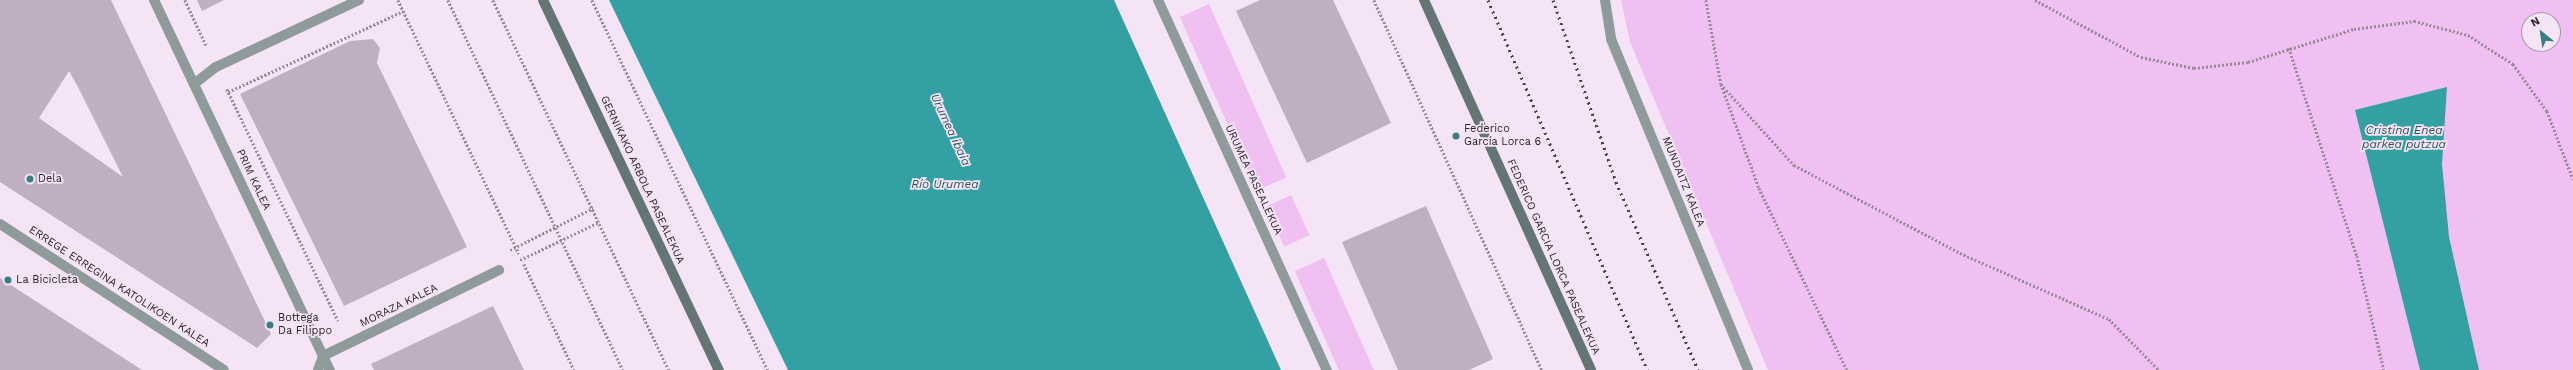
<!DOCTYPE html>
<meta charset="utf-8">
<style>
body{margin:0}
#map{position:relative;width:2573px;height:370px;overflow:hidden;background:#f5e4f6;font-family:"Work Sans",sans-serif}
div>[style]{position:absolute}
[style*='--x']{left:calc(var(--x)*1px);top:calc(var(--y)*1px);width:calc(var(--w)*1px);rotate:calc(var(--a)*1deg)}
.green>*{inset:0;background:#f0c0f3;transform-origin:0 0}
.water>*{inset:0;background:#33a0a4}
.building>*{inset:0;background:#bfafc0}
.path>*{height:2.5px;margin-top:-1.25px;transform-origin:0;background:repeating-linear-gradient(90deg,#978b98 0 2px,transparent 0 4px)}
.pedestrian>*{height:10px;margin:-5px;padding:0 5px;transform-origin:5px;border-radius:5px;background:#8f9b9b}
.minor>*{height:10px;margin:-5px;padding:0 5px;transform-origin:5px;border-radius:5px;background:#8f9b9b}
.tertiary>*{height:10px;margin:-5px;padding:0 5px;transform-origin:5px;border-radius:5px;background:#8f9b9b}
.secondary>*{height:10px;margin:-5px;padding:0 5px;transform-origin:5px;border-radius:5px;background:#637575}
.rail>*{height:3px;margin-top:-1.5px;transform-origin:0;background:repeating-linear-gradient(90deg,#494149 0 2px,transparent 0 6px)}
.dots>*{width:11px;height:11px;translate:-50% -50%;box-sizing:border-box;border:2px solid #f5e4f6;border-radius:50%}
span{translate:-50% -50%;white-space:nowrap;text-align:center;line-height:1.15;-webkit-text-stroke:3.5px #f5e4f6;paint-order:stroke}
.poi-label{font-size:11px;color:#2b252b}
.left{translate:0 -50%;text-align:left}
.street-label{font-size:11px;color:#2b252b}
.water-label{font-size:12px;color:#275657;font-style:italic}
.north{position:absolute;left:2521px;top:12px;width:40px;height:40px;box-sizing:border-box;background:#f5e4f6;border:1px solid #a498a5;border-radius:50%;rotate:330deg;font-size:11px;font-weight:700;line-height:16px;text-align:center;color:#2b252b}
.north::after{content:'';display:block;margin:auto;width:14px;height:18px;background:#377f82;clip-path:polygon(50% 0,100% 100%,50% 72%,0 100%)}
</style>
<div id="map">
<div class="green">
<i style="clip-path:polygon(evenodd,1621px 0,2573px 0,2573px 370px,1768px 370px,1630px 42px,1621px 0,2529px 20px,2553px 20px,2553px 44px,2529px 44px,2529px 20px)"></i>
<i style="left:1209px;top:4px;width:190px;height:32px;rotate:66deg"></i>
<i style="left:1291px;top:195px;width:44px;height:28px;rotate:65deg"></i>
<i style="left:1324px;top:258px;width:123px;height:32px;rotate:66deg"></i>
</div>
<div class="water">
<i style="clip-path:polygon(609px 0,1114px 0,1281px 370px,788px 370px)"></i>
<i style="clip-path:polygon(2447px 87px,2442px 164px,2449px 237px,2479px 370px,2420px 370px,2355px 110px)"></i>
</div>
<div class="building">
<i style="clip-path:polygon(evenodd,0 0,111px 0,271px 334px,257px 348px,0 182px,0 0,69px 71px,78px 87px,123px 177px,39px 118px,69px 71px)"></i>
<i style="clip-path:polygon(197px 0,224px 0,202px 11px)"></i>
<i style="clip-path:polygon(1260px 0,1333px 0,1391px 123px,1307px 163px,1236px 11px)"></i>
<i style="clip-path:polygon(373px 39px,380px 48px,377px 63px,467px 247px,344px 306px,240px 94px,350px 41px)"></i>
<i style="clip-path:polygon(1426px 206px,1493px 359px,1469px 370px,1398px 370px,1342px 242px)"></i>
<i style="clip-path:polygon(0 278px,105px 346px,142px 370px,0 370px)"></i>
<i style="clip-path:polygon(493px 306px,524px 370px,374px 370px,371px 364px)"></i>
</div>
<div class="path">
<i style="--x:185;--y:0;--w:50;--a:65"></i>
<i style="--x:398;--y:0;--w:281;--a:64.5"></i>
<i style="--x:448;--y:0;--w:409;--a:64.7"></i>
<i style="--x:493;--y:0;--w:410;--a:64.6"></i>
<i style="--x:592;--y:0;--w:410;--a:64.6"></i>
<i style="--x:1374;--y:0;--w:406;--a:65.6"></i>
<i style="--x:1706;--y:0;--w:85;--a:79.9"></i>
<i style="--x:1721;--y:84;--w:111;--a:69.9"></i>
<i style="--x:1759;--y:188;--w:202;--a:64.2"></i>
<i style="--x:2035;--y:0;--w:120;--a:28.3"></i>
<i style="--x:2141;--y:57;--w:54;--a:11.7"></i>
<i style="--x:2194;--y:68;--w:54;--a:-6.3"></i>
<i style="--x:2248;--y:62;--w:111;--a:-17.3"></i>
<i style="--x:2354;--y:29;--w:61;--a:-7.6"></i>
<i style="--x:2414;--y:21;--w:56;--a:14.5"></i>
<i style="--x:2468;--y:35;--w:54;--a:32.8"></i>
<i style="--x:2513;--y:64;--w:58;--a:54.1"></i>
<i style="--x:2547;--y:111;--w:73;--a:69.1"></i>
<i style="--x:2289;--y:48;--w:219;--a:71.9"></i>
<i style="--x:2357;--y:256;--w:117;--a:76.7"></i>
<i style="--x:1721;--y:84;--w:109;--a:48"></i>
<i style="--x:1794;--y:165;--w:188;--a:27.9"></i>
<i style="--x:1960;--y:253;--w:163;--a:23.9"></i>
<i style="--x:2109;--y:319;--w:71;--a:45.6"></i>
<i style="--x:227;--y:89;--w:257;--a:64.4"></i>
<i style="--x:228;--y:92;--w:193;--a:-24.8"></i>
<i style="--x:510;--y:250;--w:93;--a:-26.8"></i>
<i style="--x:520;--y:260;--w:88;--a:-25.7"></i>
<i style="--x:524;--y:264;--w:117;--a:64.7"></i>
</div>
<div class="pedestrian">
<i style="--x:1158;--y:0;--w:407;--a:65.5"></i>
<i style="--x:0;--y:224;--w:267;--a:33.1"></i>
</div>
<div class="minor">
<i style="--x:1605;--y:0;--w:39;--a:81"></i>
<i style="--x:1611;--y:39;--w:358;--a:67.5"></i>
<i style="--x:194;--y:84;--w:28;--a:-38"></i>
<i style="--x:216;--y:67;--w:158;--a:-25.1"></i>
<i style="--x:318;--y:370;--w:15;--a:-70"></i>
<i style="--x:323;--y:356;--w:196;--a:-26"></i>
</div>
<div class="tertiary">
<i style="--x:154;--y:0;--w:410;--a:64.6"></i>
</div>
<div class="secondary">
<i style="--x:543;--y:0;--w:410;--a:64.6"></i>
<i style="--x:1424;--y:0;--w:406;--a:65.7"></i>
</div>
<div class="rail">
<i style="--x:1488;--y:0;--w:403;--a:66.7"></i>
<i style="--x:1553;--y:0;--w:193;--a:70.9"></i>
<i style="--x:1616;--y:182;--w:205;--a:66.4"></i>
</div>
<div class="dots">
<i style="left:1456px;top:136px;background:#377f82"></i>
<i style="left:30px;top:179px;background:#377f82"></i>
<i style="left:8px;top:280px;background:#377f82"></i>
<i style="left:270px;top:325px;background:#377f82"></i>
</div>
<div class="poi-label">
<span class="left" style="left:1464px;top:136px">Federico<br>García Lorca 6</span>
<span class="left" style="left:38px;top:179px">Dela</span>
<span class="left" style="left:16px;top:280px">La Bicicleta</span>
<span class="left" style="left:278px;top:325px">Bottega<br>Da Filippo</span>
</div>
<div class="street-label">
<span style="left:253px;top:180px;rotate:65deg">PRIM KALEA</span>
<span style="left:642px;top:180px;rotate:65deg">GERNIKAKO ARBOLA PASEALEKUA</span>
<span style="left:1253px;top:180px;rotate:65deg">URUMEA PASEALEKUA</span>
<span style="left:1683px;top:182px;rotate:68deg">MUNDAITZ KALEA</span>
<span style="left:1553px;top:257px;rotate:66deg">FEDERICO GARCIA LORCA PASEALEKUA</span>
<span style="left:119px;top:287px;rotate:33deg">ERREGE ERREGINA KATOLIKOEN KALEA</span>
<span style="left:399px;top:306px;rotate:-26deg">MORAZA KALEA</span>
</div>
<div class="water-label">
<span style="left:950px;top:130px;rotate:65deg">Urumea ibaia</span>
<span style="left:2404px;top:138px">Cristina Enea<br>parkea putzua</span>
<span style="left:945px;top:185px">Río Urumea</span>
</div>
<div class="north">N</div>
</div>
